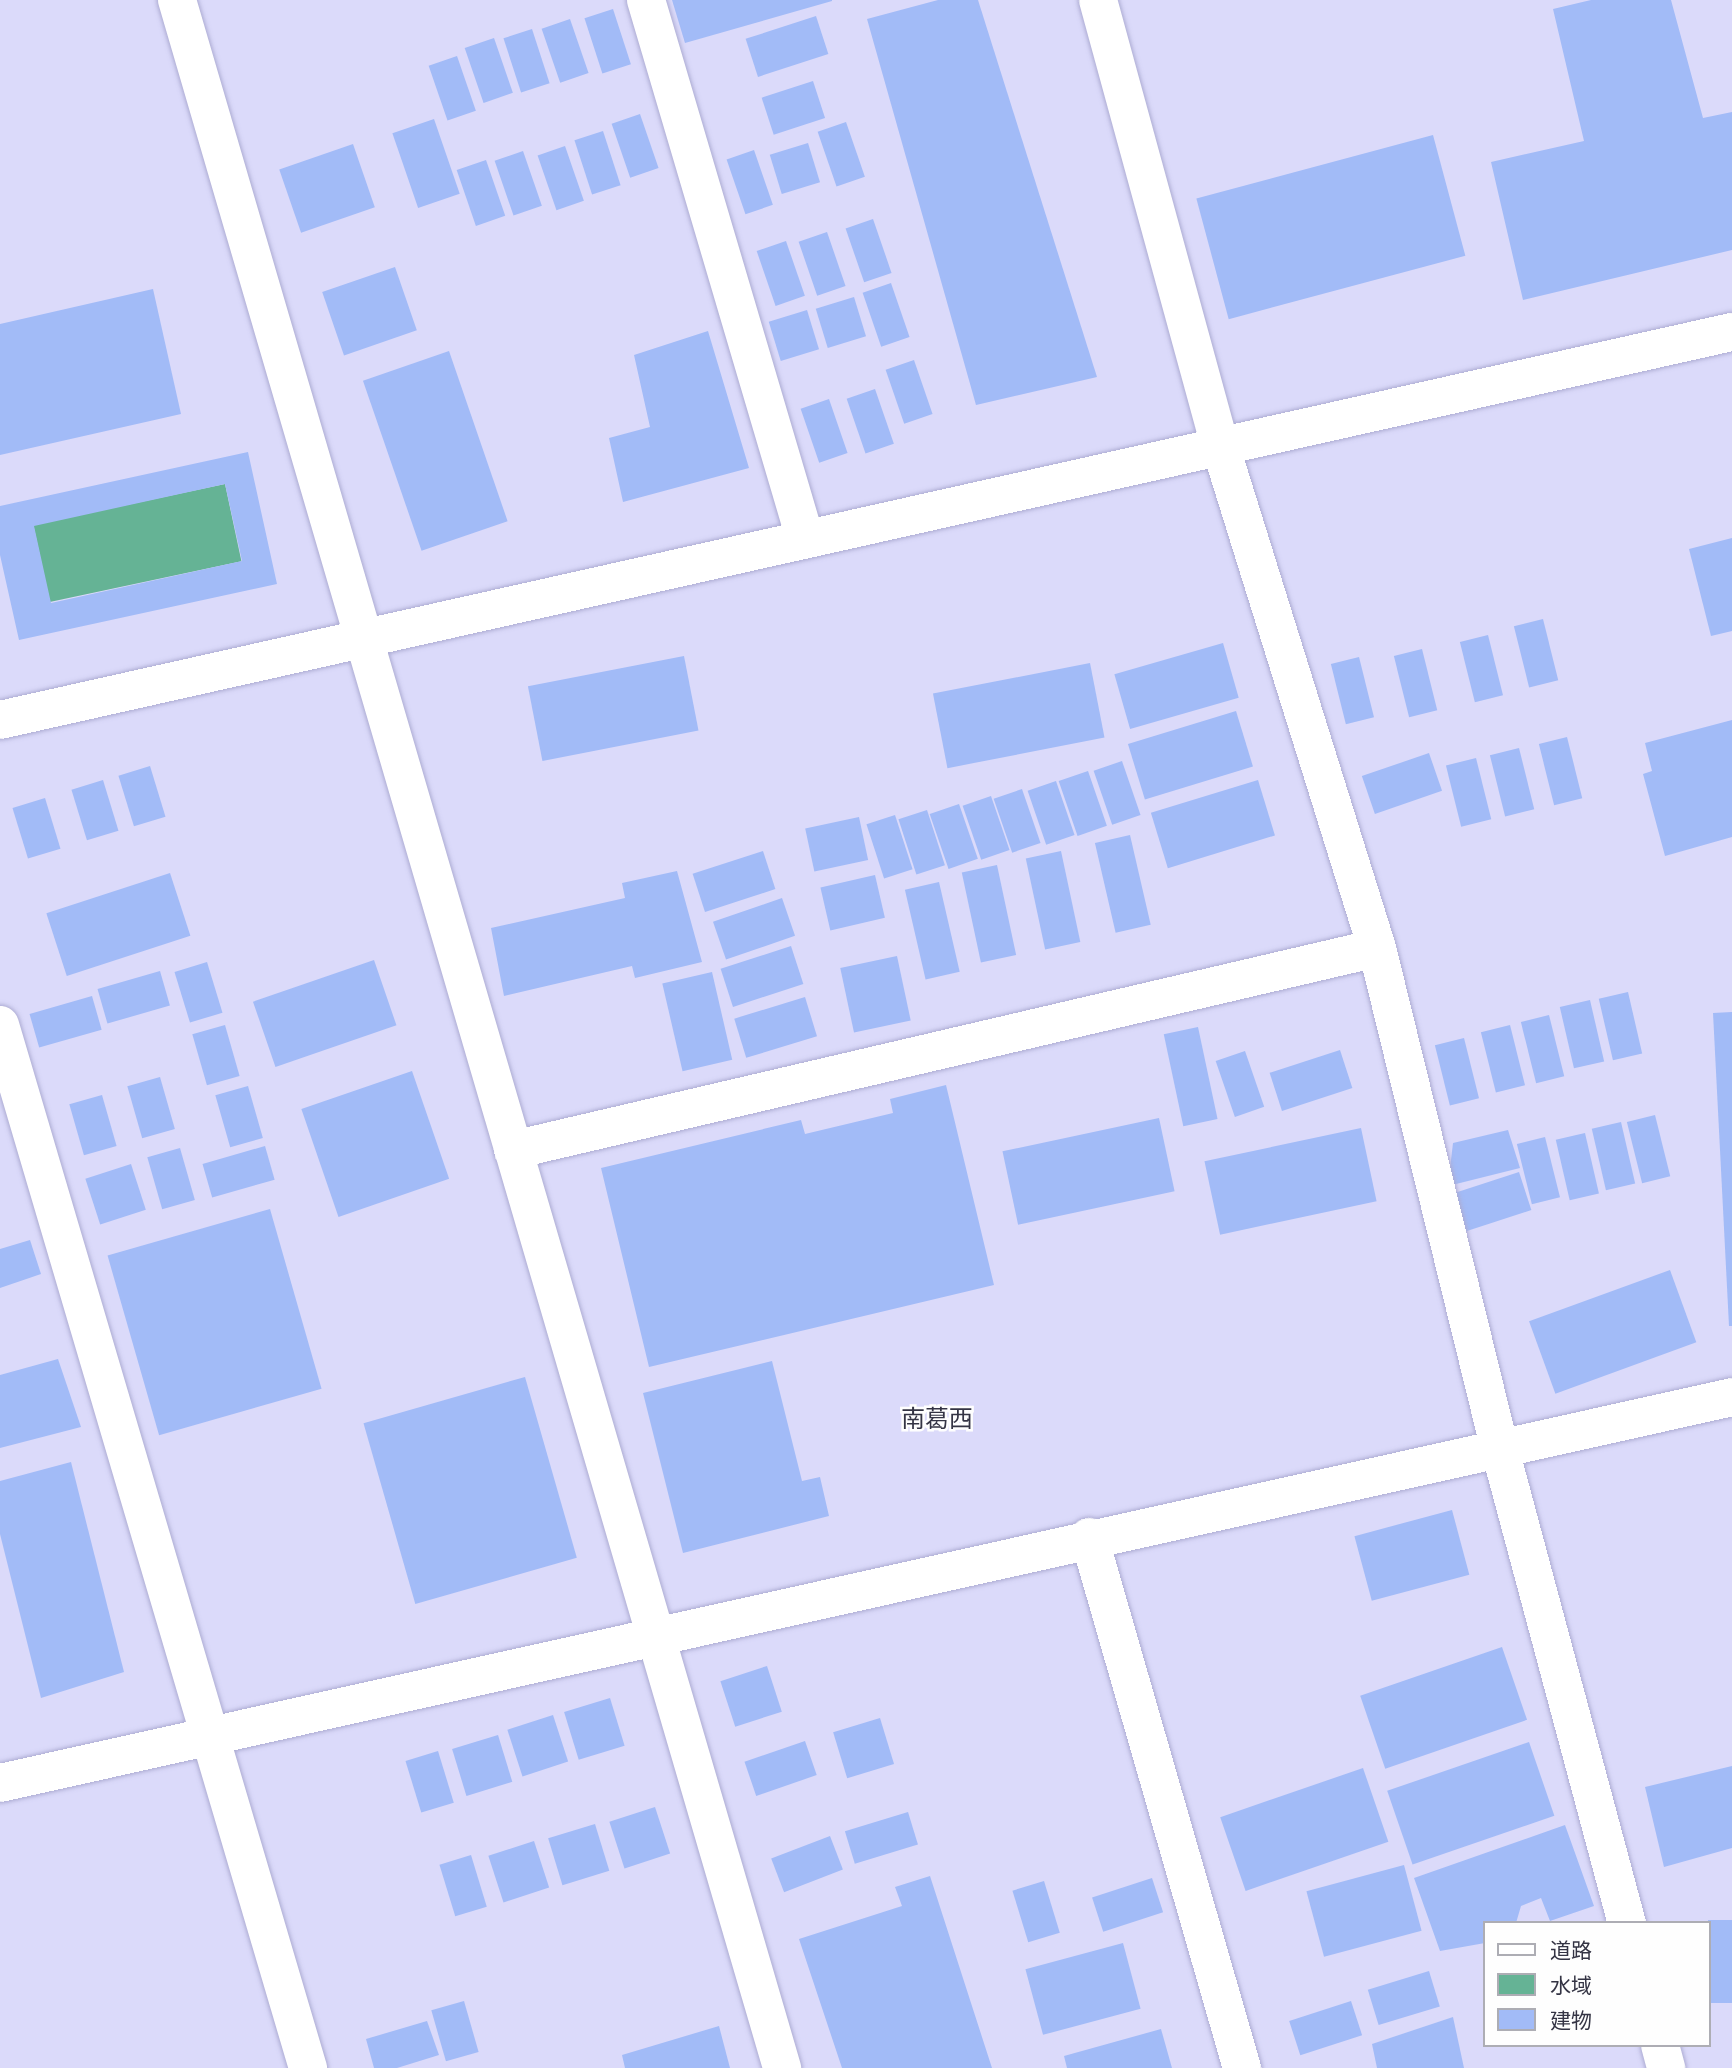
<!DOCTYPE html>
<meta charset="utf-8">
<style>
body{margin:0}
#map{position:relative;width:1732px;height:2068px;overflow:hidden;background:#dbdafa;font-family:"Source Sans 3","Noto Sans JP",sans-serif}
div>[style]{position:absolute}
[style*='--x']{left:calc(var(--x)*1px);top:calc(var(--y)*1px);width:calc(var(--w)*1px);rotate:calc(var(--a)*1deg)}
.water>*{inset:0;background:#65b395;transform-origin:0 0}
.building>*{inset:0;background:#a2bbf7;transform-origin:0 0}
.roads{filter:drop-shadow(0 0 2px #adacd3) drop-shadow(0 0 2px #adacd3)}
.minor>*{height:38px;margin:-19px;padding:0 19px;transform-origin:19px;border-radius:19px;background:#fff}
span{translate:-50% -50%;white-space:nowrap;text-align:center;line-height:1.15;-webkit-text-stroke:5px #fefefe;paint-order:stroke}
.quarter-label{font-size:24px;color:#343444}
.legend{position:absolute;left:1483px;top:1921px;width:228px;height:126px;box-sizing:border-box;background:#fefefe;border:2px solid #adadb4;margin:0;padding:9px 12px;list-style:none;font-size:21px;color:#343444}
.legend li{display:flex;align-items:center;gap:14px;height:35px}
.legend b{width:35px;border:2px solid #adadb4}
</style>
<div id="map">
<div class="water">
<i style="left:225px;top:484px;width:79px;height:196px;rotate:78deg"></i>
</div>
<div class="building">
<i style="clip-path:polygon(672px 0,832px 0,832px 1px,685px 43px)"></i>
<i style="clip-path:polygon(938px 0,978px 0,1097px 377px,976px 405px,867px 19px)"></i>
<i style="clip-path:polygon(1591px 0,1671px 0,1703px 118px,1732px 112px,1732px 250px,1523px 300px,1491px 162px,1584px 141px,1553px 9px)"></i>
<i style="left:613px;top:9px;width:58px;height:30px;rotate:72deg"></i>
<i style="left:816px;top:16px;width:40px;height:74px;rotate:72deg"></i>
<i style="left:570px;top:19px;width:57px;height:30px;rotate:71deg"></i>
<i style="left:532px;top:29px;width:57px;height:30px;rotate:72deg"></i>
<i style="left:494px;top:38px;width:58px;height:31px;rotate:71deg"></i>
<i style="left:457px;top:56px;width:58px;height:30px;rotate:71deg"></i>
<i style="left:813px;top:81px;width:39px;height:54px;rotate:72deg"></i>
<i style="left:640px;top:114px;width:57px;height:30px;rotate:71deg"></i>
<i style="left:434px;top:119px;width:79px;height:44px;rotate:71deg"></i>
<i style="left:846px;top:122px;width:58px;height:30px;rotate:71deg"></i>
<i style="left:603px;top:131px;width:57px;height:30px;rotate:72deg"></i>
<i style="left:1433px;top:135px;width:125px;height:245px;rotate:75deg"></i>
<i style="left:808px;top:143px;width:41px;height:40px;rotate:73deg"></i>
<i style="left:353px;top:144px;width:67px;height:78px;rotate:71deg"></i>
<i style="left:565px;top:146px;width:58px;height:29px;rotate:71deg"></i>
<i style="left:754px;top:150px;width:58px;height:29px;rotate:71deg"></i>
<i style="left:523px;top:151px;width:58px;height:30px;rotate:71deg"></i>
<i style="left:486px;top:160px;width:59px;height:31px;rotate:71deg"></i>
<i style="left:873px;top:219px;width:57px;height:29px;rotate:71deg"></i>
<i style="left:827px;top:232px;width:57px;height:30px;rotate:71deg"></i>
<i style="left:786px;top:241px;width:58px;height:31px;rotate:71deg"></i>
<i style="left:395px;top:267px;width:67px;height:77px;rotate:71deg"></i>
<i style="left:891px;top:283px;width:57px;height:30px;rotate:71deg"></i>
<i style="clip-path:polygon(153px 289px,181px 414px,0 455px,0 324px)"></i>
<i style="left:854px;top:297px;width:41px;height:40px;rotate:73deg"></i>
<i style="left:807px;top:310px;width:41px;height:40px;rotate:73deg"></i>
<i style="clip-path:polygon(708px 331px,749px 468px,623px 502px,609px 438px,650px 427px,634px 355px)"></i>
<i style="left:449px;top:351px;width:180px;height:91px;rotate:71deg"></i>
<i style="left:914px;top:360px;width:57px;height:30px;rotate:71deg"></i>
<i style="left:875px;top:389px;width:58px;height:30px;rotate:71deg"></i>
<i style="left:829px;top:399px;width:57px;height:30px;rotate:71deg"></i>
<i style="clip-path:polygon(evenodd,248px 452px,277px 584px,19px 640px,0 555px,0 506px,248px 452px,225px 484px,242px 561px,51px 603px,34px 526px,225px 484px)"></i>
<i style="clip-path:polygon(1732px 538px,1732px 631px,1711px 636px,1689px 549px)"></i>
<i style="left:1543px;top:619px;width:63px;height:30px;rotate:76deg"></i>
<i style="left:1488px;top:635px;width:62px;height:29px;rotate:76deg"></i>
<i style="left:1223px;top:643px;width:57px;height:113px;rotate:74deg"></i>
<i style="left:1422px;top:649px;width:63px;height:29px;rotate:76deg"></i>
<i style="left:684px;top:656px;width:76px;height:159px;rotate:79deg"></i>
<i style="left:1359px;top:657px;width:62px;height:29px;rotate:76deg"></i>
<i style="left:1090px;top:663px;width:76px;height:160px;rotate:79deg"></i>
<i style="left:1236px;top:711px;width:58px;height:113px;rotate:73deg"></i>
<i style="clip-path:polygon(1732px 720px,1732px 837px,1665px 856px,1643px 774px,1652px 771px,1645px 743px)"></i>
<i style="left:1567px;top:737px;width:63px;height:29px;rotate:76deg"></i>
<i style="left:1519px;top:748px;width:63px;height:30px;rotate:76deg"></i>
<i style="left:1429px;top:753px;width:40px;height:71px;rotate:71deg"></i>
<i style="left:1476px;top:758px;width:63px;height:31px;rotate:76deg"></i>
<i style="left:1122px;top:761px;width:57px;height:30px;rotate:71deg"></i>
<i style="left:150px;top:766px;width:53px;height:33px;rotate:73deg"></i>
<i style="left:1088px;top:771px;width:58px;height:31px;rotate:71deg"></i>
<i style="left:103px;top:780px;width:53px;height:33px;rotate:73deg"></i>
<i style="left:1258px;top:780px;width:58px;height:112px;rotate:73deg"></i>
<i style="left:1056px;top:781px;width:57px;height:30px;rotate:71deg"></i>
<i style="left:1022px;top:789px;width:57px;height:30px;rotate:71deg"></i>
<i style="left:991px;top:796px;width:57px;height:30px;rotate:71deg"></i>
<i style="left:45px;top:798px;width:53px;height:34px;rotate:73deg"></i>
<i style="left:959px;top:804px;width:58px;height:31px;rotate:71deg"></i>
<i style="left:927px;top:810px;width:58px;height:30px;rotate:72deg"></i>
<i style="left:895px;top:815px;width:57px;height:30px;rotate:72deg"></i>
<i style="left:859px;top:817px;width:44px;height:55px;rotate:78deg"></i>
<i style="left:1130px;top:835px;width:92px;height:36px;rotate:77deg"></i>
<i style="left:763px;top:851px;width:40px;height:74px;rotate:72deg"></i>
<i style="left:1061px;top:851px;width:93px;height:36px;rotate:78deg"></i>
<i style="left:997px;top:865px;width:92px;height:36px;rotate:78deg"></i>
<i style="clip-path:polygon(677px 871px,702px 962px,635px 978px,632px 966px,504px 996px,491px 928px,625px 898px,622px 883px)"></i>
<i style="left:170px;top:873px;width:66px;height:130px;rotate:72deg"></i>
<i style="left:875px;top:875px;width:44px;height:56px;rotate:77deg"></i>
<i style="left:939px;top:882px;width:92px;height:35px;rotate:77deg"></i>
<i style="left:782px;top:898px;width:40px;height:73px;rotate:71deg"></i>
<i style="left:791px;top:946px;width:40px;height:74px;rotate:72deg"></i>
<i style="left:897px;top:956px;width:66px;height:58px;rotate:78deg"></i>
<i style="left:374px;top:960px;width:69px;height:128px;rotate:71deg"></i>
<i style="left:207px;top:962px;width:53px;height:34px;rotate:73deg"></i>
<i style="left:160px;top:971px;width:36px;height:65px;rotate:74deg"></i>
<i style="left:712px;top:972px;width:90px;height:51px;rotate:77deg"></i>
<i style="left:1628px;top:992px;width:63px;height:30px;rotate:77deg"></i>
<i style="left:92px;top:996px;width:35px;height:65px;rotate:74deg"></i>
<i style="left:805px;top:997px;width:41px;height:74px;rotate:73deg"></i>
<i style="left:1590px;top:1000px;width:63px;height:31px;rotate:77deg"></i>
<i style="clip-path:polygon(1732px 1012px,1732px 1326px,1729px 1326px,1713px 1013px)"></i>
<i style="left:1549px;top:1015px;width:63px;height:29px;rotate:76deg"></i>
<i style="left:225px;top:1025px;width:53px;height:34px;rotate:74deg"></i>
<i style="left:1510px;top:1025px;width:62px;height:30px;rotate:76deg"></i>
<i style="left:1198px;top:1027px;width:94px;height:35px;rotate:78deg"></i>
<i style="left:1464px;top:1038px;width:62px;height:30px;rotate:76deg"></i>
<i style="left:1340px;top:1050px;width:40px;height:74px;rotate:72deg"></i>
<i style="left:1245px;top:1051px;width:59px;height:31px;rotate:71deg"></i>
<i style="left:412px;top:1071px;width:114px;height:117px;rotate:71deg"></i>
<i style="left:160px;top:1077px;width:54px;height:34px;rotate:74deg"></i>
<i style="clip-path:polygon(946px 1085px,994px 1285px,649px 1367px,601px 1168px,801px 1120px,805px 1134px,893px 1113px,890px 1099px)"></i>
<i style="left:248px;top:1086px;width:54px;height:34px;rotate:74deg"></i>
<i style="left:102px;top:1095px;width:53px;height:34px;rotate:74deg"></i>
<i style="left:1655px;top:1115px;width:63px;height:29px;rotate:76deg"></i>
<i style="left:1159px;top:1118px;width:75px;height:160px;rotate:78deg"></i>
<i style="left:1621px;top:1122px;width:63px;height:30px;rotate:77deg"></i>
<i style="left:1361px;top:1128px;width:75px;height:160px;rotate:78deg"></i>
<i style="clip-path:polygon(1508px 1130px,1520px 1168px,1448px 1186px,1453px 1143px)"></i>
<i style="left:1585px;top:1133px;width:62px;height:30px;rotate:77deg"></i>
<i style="left:1545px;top:1137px;width:62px;height:29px;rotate:76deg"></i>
<i style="left:265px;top:1146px;width:35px;height:65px;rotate:74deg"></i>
<i style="left:180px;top:1148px;width:54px;height:34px;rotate:74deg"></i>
<i style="left:131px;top:1164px;width:48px;height:48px;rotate:72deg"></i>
<i style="left:1519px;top:1172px;width:40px;height:75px;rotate:72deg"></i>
<i style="left:270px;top:1209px;width:187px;height:169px;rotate:74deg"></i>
<i style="clip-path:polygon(30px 1240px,41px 1274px,0 1288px,0 1249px)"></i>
<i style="left:1670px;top:1270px;width:77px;height:150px;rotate:70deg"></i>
<i style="clip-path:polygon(58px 1359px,81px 1427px,0 1448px,0 1375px)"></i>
<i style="clip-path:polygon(772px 1361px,802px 1481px,820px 1477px,829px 1516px,683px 1553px,643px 1393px)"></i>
<i style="left:525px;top:1377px;width:188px;height:168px;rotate:74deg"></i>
<i style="clip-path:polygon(71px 1462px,124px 1672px,41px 1698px,0 1534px,0 1481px)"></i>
<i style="left:1452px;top:1510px;width:67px;height:101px;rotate:75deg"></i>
<i style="left:1502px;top:1647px;width:77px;height:150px;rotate:71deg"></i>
<i style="left:767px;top:1666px;width:48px;height:49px;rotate:72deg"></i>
<i style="left:610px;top:1698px;width:50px;height:48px;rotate:73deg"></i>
<i style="left:553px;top:1715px;width:49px;height:48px;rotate:72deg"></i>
<i style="left:880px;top:1718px;width:48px;height:49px;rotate:73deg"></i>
<i style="left:498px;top:1735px;width:49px;height:48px;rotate:73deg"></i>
<i style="left:805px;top:1741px;width:36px;height:64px;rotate:71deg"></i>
<i style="left:1529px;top:1742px;width:78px;height:150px;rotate:71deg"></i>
<i style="left:438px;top:1751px;width:54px;height:34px;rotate:73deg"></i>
<i style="clip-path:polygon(1732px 1766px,1732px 1848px,1664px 1867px,1645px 1787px)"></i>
<i style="left:1363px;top:1768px;width:78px;height:151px;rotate:71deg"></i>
<i style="left:655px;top:1807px;width:49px;height:48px;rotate:72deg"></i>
<i style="left:908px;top:1812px;width:34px;height:66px;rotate:73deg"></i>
<i style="left:595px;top:1824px;width:49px;height:49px;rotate:73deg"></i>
<i style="clip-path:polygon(1565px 1825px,1594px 1906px,1550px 1921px,1541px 1898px,1521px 1906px,1516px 1923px,1485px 1923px,1485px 1943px,1440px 1951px,1414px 1878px)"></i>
<i style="left:830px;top:1836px;width:36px;height:63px;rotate:69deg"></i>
<i style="left:534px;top:1841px;width:49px;height:48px;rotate:72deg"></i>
<i style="left:471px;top:1855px;width:54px;height:33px;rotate:73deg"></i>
<i style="left:1404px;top:1865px;width:68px;height:101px;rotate:75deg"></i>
<i style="clip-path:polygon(930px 1876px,992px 2068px,842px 2068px,799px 1939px,902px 1906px,895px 1887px)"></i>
<i style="left:1152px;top:1878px;width:36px;height:63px;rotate:72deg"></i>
<i style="left:1044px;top:1881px;width:54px;height:33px;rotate:73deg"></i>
<i style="left:1732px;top:1920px;width:83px;height:24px;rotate:90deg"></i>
<i style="left:1123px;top:1943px;width:68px;height:101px;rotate:75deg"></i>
<i style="left:1429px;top:1971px;width:37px;height:64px;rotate:73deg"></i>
<i style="left:464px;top:2001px;width:53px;height:34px;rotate:74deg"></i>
<i style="left:1351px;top:2001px;width:36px;height:65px;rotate:72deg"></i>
<i style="clip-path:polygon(1453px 2017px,1464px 2068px,1377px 2068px,1372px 2044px)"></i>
<i style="clip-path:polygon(427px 2021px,439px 2055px,397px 2068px,374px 2068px,366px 2039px)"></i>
<i style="clip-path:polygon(719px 2026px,730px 2068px,625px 2068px,622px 2055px)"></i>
<i style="clip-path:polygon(1161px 2029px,1172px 2068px,1067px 2068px,1064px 2056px)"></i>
</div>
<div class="roads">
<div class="minor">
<i style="--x:177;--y:0;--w:2155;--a:73.69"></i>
<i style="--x:646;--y:0;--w:561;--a:73.54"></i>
<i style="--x:1098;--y:0;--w:461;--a:74.7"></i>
<i style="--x:1220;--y:445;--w:527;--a:72.67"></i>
<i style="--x:1377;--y:948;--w:513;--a:76.23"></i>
<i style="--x:1499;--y:1446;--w:494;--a:75"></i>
<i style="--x:0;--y:720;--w:1775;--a:-12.63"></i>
<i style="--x:0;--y:1025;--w:1088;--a:73.55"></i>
<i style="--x:513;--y:1150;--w:887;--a:-13.16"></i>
<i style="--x:1089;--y:1537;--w:553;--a:73.93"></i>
<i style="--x:0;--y:1783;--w:1774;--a:-12.56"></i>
<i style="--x:1660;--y:2045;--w:24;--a:75"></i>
</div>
</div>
<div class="quarter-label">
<span style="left:937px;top:1420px">南葛西</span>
</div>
<ul class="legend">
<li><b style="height:9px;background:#fff"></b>道路</li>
<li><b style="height:19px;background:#65b395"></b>水域</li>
<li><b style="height:19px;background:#a2bbf7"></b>建物</li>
</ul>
</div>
